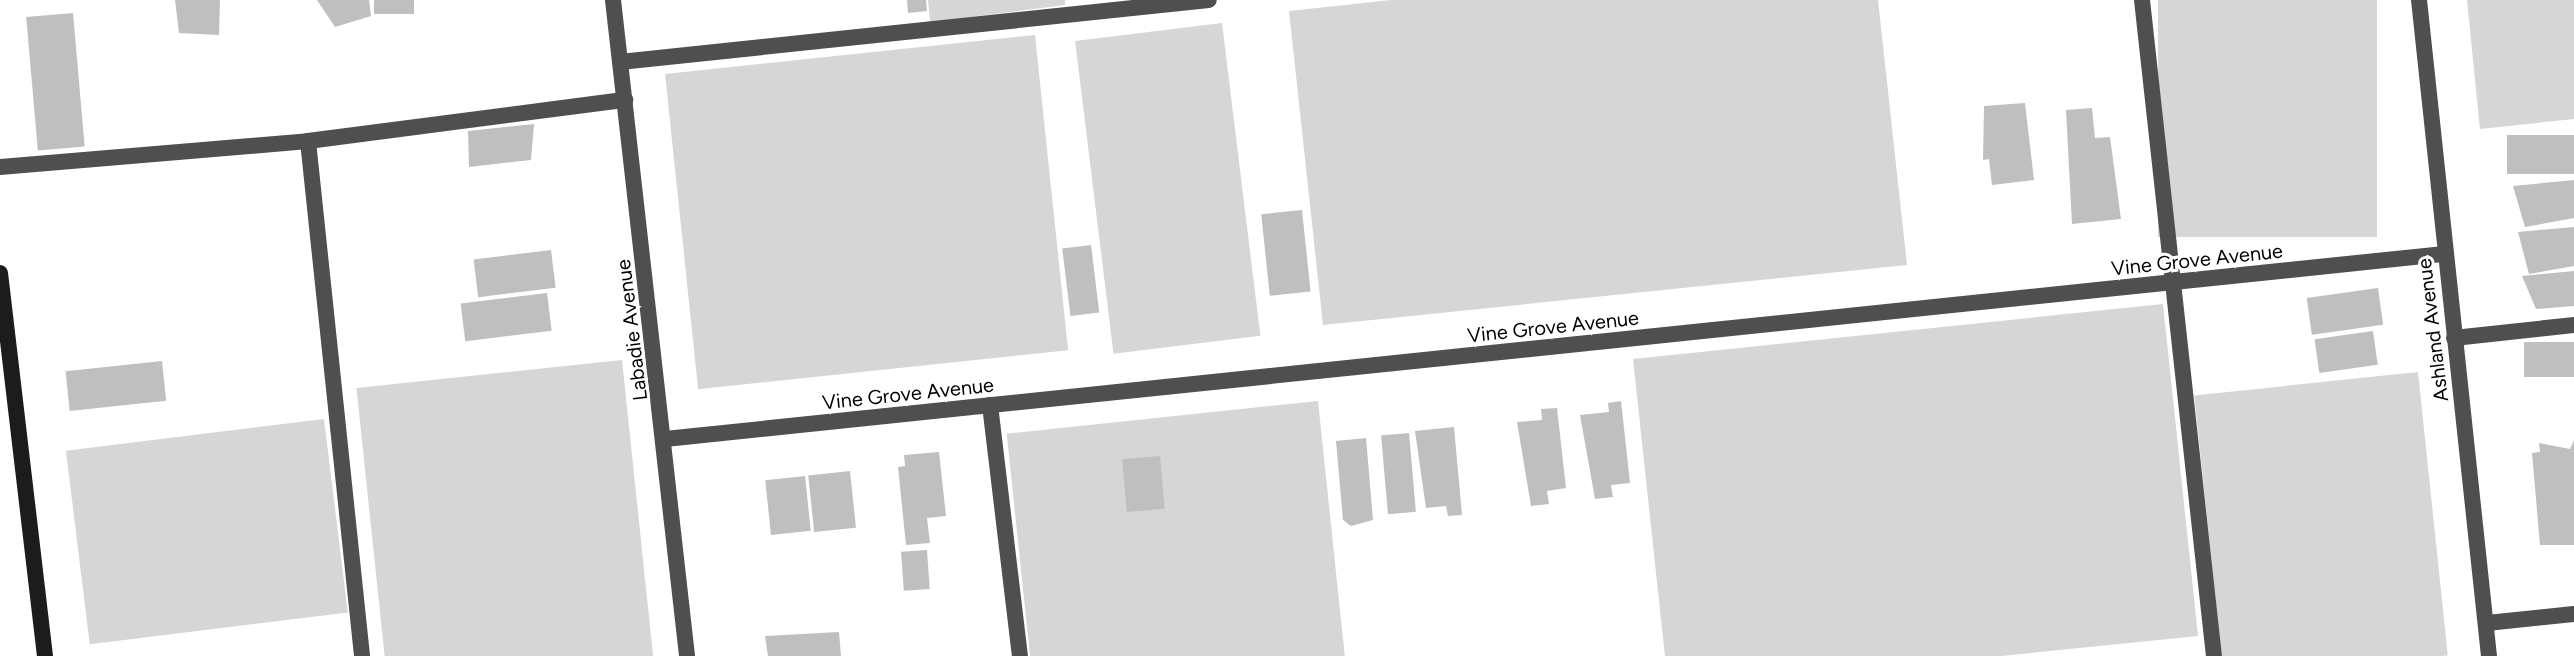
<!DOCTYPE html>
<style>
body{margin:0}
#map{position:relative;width:2574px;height:656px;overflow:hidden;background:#fff;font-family:Figtree,sans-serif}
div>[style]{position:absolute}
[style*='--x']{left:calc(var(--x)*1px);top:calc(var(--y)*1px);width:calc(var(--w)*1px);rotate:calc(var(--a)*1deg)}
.green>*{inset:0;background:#d6d6d6;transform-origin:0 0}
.building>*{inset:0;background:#bfbfbf;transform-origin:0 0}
.lane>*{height:16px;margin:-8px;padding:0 8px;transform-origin:8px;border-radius:8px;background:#4f4f4f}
.street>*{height:16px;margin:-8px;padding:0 8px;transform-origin:8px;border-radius:8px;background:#4f4f4f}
.secondary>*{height:16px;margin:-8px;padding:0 8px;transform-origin:8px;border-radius:8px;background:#1c1c1c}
span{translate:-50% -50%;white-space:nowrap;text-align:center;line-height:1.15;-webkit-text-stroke:6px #fff;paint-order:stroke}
.street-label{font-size:20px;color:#000}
</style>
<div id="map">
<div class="green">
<i style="clip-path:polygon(928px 0,1065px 0,1065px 5px,930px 22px)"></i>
<i style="clip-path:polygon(1391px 0,1878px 0,1907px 265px,1323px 325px,1289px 11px)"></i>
<i style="left:2158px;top:0;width:219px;height:237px"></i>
<i style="clip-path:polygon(2467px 0,2574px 0,2574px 119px,2480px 129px)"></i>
<i style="left:1222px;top:23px;width:315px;height:148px;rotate:83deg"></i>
<i style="left:1035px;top:35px;width:317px;height:372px;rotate:84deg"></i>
<i style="clip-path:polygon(2163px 304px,2198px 636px,2001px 656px,1665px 656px,1633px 359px)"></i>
<i style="left:622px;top:360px;width:298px;height:267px;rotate:84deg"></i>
<i style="left:2418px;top:372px;width:285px;height:225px;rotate:84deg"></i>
<i style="left:1318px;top:401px;width:257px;height:313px;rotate:84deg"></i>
<i style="left:324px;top:419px;width:195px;height:260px;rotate:83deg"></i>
</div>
<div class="building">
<i style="clip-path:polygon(175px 0,220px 0,219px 35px,179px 33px)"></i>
<i style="clip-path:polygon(317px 0,369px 0,371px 16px,335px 27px)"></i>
<i style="left:374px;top:0;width:40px;height:14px"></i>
<i style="clip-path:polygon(907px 0,926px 0,927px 11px,908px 13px)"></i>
<i style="left:73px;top:13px;width:134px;height:47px;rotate:85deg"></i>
<i style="clip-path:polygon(2025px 103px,2034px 180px,1992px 185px,1989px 159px,1983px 160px,1984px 106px)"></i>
<i style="clip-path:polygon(2092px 108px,2095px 138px,2110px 137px,2121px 219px,2072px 224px,2066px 110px)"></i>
<i style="clip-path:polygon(534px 124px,531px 160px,469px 167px,468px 131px)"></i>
<i style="left:2574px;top:135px;width:39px;height:67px;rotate:90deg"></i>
<i style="clip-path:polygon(2574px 180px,2574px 218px,2525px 227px,2513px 186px)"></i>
<i style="left:1302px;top:210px;width:82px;height:41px;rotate:84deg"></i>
<i style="clip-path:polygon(2574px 227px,2574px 266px,2529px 274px,2518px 232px)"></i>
<i style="left:1091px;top:245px;width:68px;height:29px;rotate:83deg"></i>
<i style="left:551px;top:250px;width:38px;height:78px;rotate:83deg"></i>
<i style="clip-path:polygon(2574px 271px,2574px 306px,2536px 309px,2522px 276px)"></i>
<i style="left:2378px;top:288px;width:37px;height:72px;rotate:82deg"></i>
<i style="left:547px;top:293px;width:38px;height:87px;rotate:83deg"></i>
<i style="left:2373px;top:331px;width:34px;height:59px;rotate:82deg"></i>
<i style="left:2574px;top:342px;width:35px;height:50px;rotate:90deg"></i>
<i style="left:162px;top:361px;width:40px;height:97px;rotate:84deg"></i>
<i style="clip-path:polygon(1621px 401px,1630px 483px,1611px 485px,1613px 497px,1595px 499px,1580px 415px,1609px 412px,1608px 403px)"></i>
<i style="clip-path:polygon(1557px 408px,1566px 488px,1547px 491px,1549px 504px,1531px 506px,1517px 422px,1542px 420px,1541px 409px)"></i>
<i style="clip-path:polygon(1454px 427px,1462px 515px,1448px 516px,1446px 506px,1426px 508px,1415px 431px)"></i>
<i style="left:1409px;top:433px;width:79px;height:28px;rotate:85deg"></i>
<i style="clip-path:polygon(1366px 438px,1373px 520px,1351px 526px,1343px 520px,1336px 441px)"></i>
<i style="clip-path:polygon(2574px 440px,2574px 545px,2540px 545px,2532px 453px,2540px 452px,2539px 443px,2570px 449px)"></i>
<i style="clip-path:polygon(939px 452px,946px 516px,927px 518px,930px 543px,906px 545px,898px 467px,905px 466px,904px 455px)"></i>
<i style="left:1160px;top:456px;width:53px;height:38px;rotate:85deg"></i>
<i style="left:850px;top:471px;width:57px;height:42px;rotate:84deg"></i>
<i style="left:805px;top:476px;width:55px;height:40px;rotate:84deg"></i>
<i style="left:927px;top:550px;width:39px;height:26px;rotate:86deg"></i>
<i style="clip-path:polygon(839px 632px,841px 656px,768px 656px,765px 636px)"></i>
</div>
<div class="lane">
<i style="--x:2142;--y:0;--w:660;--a:83.74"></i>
<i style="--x:620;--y:62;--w:592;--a:-6.01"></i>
<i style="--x:308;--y:141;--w:518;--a:84.01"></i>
<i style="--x:0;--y:167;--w:309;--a:-4.8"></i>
<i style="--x:308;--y:141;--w:320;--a:-7.4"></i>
<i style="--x:2454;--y:338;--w:121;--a:-6.2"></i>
<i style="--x:990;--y:405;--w:253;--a:83.2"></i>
</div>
<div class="street">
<i style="--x:613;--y:0;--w:660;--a:83.56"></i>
<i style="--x:2419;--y:0;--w:660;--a:83.91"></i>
<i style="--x:665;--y:439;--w:1789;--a:-5.94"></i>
<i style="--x:2487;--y:623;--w:87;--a:-5.9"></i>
</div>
<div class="secondary">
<i style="--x:0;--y:273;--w:386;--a:83.3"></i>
</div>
<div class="street-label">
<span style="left:2197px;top:260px;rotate:-6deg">Vine Grove Avenue</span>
<span style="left:1553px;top:327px;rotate:-6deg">Vine Grove Avenue</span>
<span style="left:632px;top:330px;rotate:-97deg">Labadie Avenue</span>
<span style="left:2433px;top:330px;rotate:-97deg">Ashland Avenue</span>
<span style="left:908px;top:394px;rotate:-6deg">Vine Grove Avenue</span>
</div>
</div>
